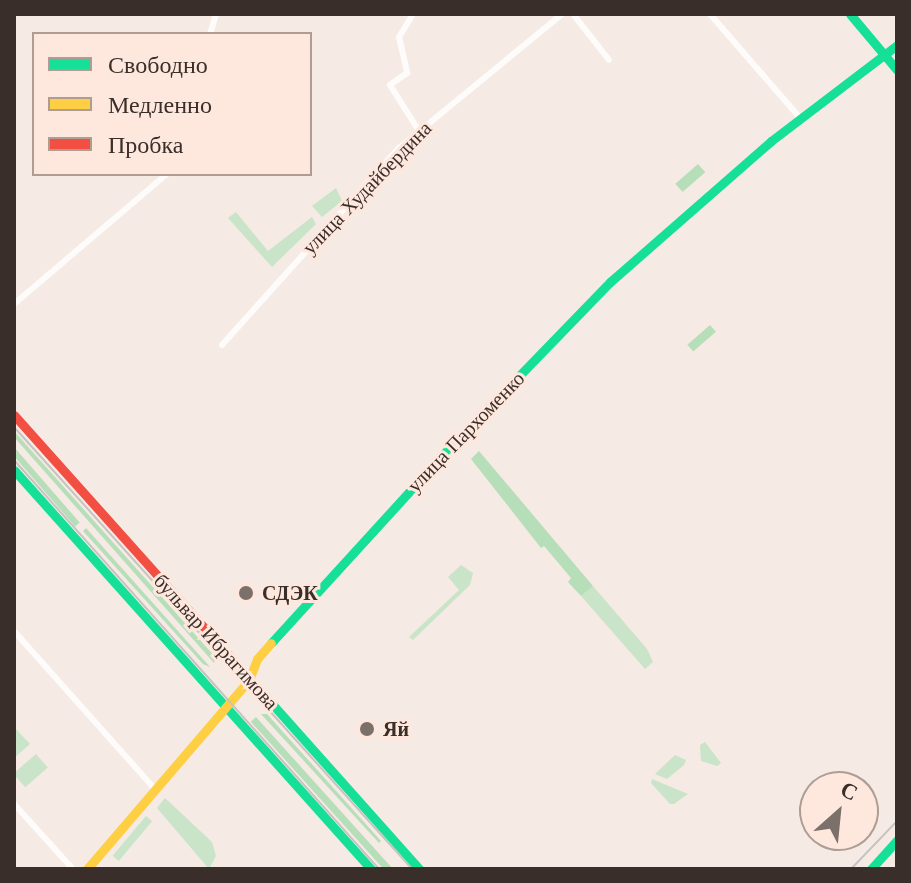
<!DOCTYPE html>
<meta charset="utf-8">
<style>
body{margin:0}
#map{position:relative;width:911px;height:883px;overflow:hidden;background:#f6eae4;font-family:"Libre Baskerville",serif}
div>[style]{position:absolute}
[style*='--x']{left:calc(var(--x)*1px);top:calc(var(--y)*1px);width:calc(var(--w)*1px);rotate:calc(var(--a)*1deg)}
.green>*{inset:0;background:#c9e4c8;transform-origin:0 0}
.forest>*{inset:0;background:#b6deb9;transform-origin:0 0}
.street>*{height:6px;margin:-3px;padding:0 3px;transform-origin:3px;border-radius:3px;background:#fefcfb}
.fast>*{height:9px;margin:-4.5px;padding:0 4.5px;transform-origin:4.5px;border-radius:4.5px;background:#16e098}
.slow>*{height:9px;margin:-4.5px;padding:0 4.5px;transform-origin:4.5px;border-radius:4.5px;background:#ffcf43}
.jam>*{height:9px;margin:-4.5px;padding:0 4.5px;transform-origin:4.5px;border-radius:4.5px;background:#f24e42}
.tram>*{height:2px;margin:-1px;padding:0 1px;transform-origin:1px;border-radius:1px;background:#c6c3c1}
.dots>*{width:22px;height:22px;translate:-50% -50%;box-sizing:border-box;border:4px solid #fee7dc;border-radius:50%}
span{translate:-50% -50%;white-space:nowrap;text-align:center;line-height:1.15;-webkit-text-stroke:6px #fee7dc;paint-order:stroke}
.street-label{font-size:20px;color:#392e29}
.poi-label{font-size:20px;color:#392e29;font-weight:700}
.left{translate:0 -50%;text-align:left}
.frame{position:absolute;inset:0;border:16px solid #392e29;pointer-events:none}
.legend{position:absolute;left:32px;top:32px;width:280px;height:144px;box-sizing:border-box;background:#fee7dc;border:2px solid #af9d94;margin:0;padding:10px 14px;list-style:none;font-size:24px;color:#392e29}
.legend li{display:flex;align-items:center;gap:16px;height:40px}
.legend b{width:40px;border:2px solid #af9d94}
.north{position:absolute;left:799px;top:771px;width:80px;height:80px;box-sizing:border-box;background:#fee7dc;border:2px solid #af9d94;border-radius:50%;rotate:27deg;font-size:22px;font-weight:700;line-height:32px;text-align:center;color:#392e29}
.north::after{content:'';display:block;margin:auto;width:28px;height:36px;background:#7b706a;clip-path:polygon(50% 0,100% 100%,50% 72%,0 100%)}
</style>
<div id="map">
<div class="green">
<i style="clip-path:polygon(336px 188px,342px 201px,322px 217px,312px 206px)"></i>
<i style="clip-path:polygon(236px 212px,268px 251px,312px 217px,316px 224px,272px 267px,228px 218px)"></i>
<i style="clip-path:polygon(461px 565px,473px 573px,470px 585px,413px 640px,409px 637px,459px 590px,448px 577px)"></i>
<i style="clip-path:polygon(593px 586px,647px 649px,653px 662px,645px 669px,581px 596px)"></i>
<i style="clip-path:polygon(14px 727px,30px 744px,14px 758px)"></i>
<i style="clip-path:polygon(705px 742px,721px 763px,717px 766px,701px 761px,700px 745px)"></i>
<i style="left:36px;top:754px;width:18px;height:30px;rotate:49deg"></i>
<i style="clip-path:polygon(675px 755px,686px 760px,684px 765px,667px 779px,655px 774px)"></i>
<i style="clip-path:polygon(652px 779px,688px 794px,674px 804px,670px 804px,651px 783px)"></i>
<i style="clip-path:polygon(165px 798px,212px 842px,216px 856px,209px 869px,157px 808px)"></i>
<i style="left:146px;top:816px;width:8px;height:52px;rotate:40deg"></i>
</div>
<div class="forest">
<i style="left:698px;top:164px;width:11px;height:30px;rotate:49deg"></i>
<i style="left:710px;top:325px;width:9px;height:30px;rotate:49deg"></i>
<i style="clip-path:polygon(14px 431px,216px 658px,214px 663px,14px 437px)"></i>
<i style="left:14px;top:447px;width:100px;height:6px;rotate:49deg"></i>
<i style="clip-path:polygon(479px 451px,593px 586px,581px 596px,568px 582px,571px 578px,544px 546px,541px 548px,471px 459px)"></i>
<i style="clip-path:polygon(86px 528px,210px 667px,203px 664px,83px 531px)"></i>
<i style="clip-path:polygon(261px 714px,267px 714px,381px 841px,379px 843px)"></i>
<i style="left:256px;top:717px;width:203px;height:7px;rotate:48deg"></i>
</div>
<div class="street">
<i style="--x:413;--y:14;--w:27;--a:121"></i>
<i style="--x:399;--y:37;--w:37;--a:77"></i>
<i style="--x:407;--y:73;--w:21;--a:145"></i>
<i style="--x:390;--y:85;--w:54;--a:57.8"></i>
<i style="--x:573;--y:14;--w:58;--a:52"></i>
<i style="--x:710;--y:14;--w:138;--a:49.1"></i>
<i style="--x:210;--y:34;--w:21;--a:-73"></i>
<i style="--x:14;--y:304;--w:201;--a:-40.4"></i>
<i style="--x:222;--y:345;--w:265;--a:-48.1"></i>
<i style="--x:399;--y:148;--w:211;--a:-39.4"></i>
<i style="--x:14;--y:631;--w:212;--a:48.3"></i>
<i style="--x:14;--y:804;--w:88;--a:47.8"></i>
</div>
<div class="fast">
<i style="--x:850;--y:14;--w:73;--a:50"></i>
<i style="--x:14;--y:470;--w:535;--a:48.18"></i>
<i style="--x:271;--y:643;--w:265;--a:-47.6"></i>
<i style="--x:450;--y:447;--w:230;--a:-45.9"></i>
<i style="--x:610;--y:282;--w:214;--a:-41.2"></i>
<i style="--x:771;--y:141;--w:158;--a:-37.3"></i>
<i style="--x:233;--y:660;--w:280;--a:48.3"></i>
<i style="--x:871;--y:869;--w:39;--a:-48"></i>
</div>
<div class="slow">
<i style="--x:87;--y:869;--w:249;--a:-49.4"></i>
<i style="--x:249;--y:680;--w:22;--a:-69"></i>
<i style="--x:257;--y:659;--w:21;--a:-49"></i>
</div>
<div class="jam">
<i style="--x:14;--y:415;--w:329;--a:48.2"></i>
</div>
<div class="tram">
<i style="--x:14;--y:427;--w:595;--a:48"></i>
<i style="--x:14;--y:460;--w:548;--a:48.25"></i>
<i style="--x:851;--y:869;--w:66;--a:-46.2"></i>
</div>
<div class="dots">
<i style="left:246px;top:593px;background:#7b706a"></i>
<i style="left:367px;top:729px;background:#7b706a"></i>
</div>
<div class="street-label">
<span style="left:367px;top:188px;rotate:-46deg">улица Худайбердина</span>
<span style="left:466px;top:432px;rotate:-46deg">улица Пархоменко</span>
<span style="left:216px;top:642px;rotate:48deg">бульвар Ибрагимова</span>
</div>
<div class="poi-label">
<span class="left" style="left:262px;top:593px">СДЭК</span>
<span class="left" style="left:383px;top:729px">Яй</span>
</div>
<div class="frame"></div>
<ul class="legend">
<li><b style="height:10px;background:#16e098"></b>Свободно</li>
<li><b style="height:10px;background:#ffcf43"></b>Медленно</li>
<li><b style="height:10px;background:#f24e42"></b>Пробка</li>
</ul>
<div class="north">С</div>
</div>
